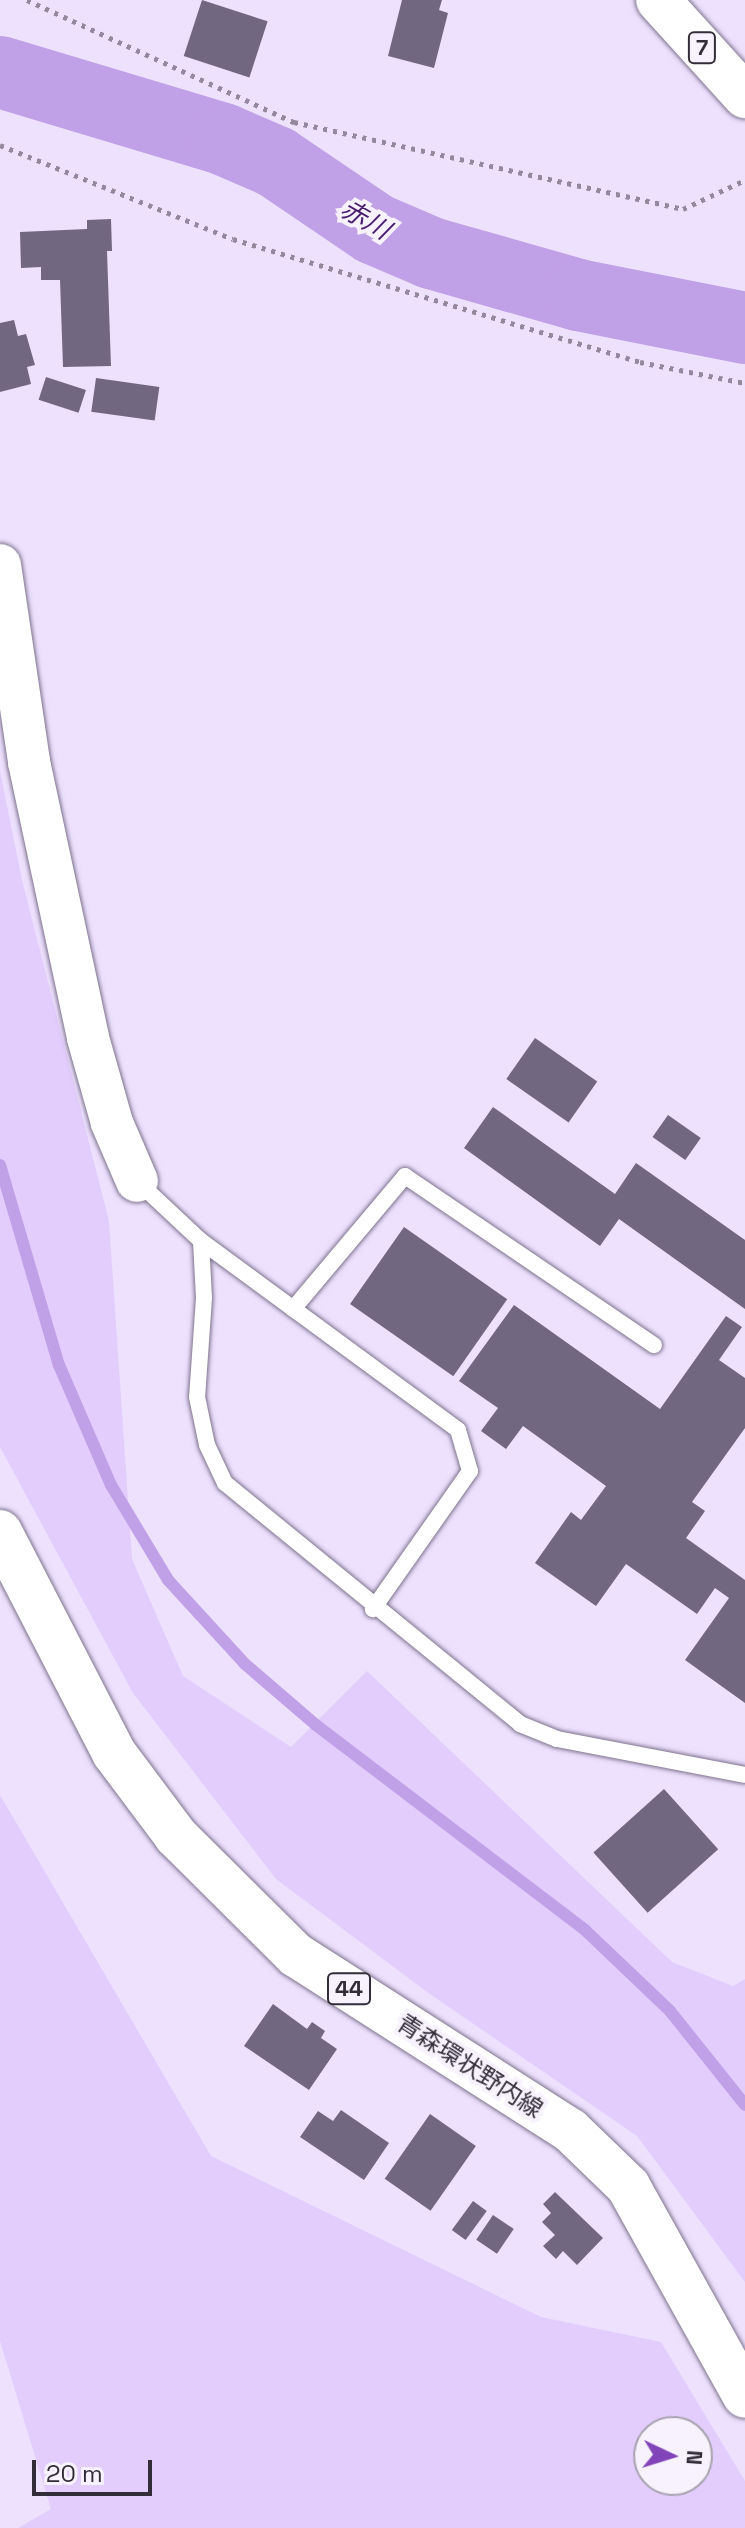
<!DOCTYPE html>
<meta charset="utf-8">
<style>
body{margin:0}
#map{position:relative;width:745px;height:2528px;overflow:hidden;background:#ede1fe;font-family:"Space Grotesk","Noto Sans JP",sans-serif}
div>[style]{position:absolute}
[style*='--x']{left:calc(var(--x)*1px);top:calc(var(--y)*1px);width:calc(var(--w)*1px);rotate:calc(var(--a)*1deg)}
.green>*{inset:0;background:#e2cdfd}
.water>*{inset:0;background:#c0a0e6}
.stream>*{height:12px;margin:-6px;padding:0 6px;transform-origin:6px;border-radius:6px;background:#c0a0e6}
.river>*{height:72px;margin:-36px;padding:0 36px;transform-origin:36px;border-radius:36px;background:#c0a0e6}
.building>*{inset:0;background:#726780;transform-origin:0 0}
.path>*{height:5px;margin-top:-2.5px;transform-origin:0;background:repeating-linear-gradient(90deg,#92899e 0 4px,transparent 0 10px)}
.roads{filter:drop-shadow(0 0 2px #7e738c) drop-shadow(0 0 2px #7e738c)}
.service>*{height:16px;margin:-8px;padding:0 8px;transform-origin:8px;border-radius:8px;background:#fff}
.tertiary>*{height:42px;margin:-21px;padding:0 21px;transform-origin:21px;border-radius:21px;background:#fff}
.primary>*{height:44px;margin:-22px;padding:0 22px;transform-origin:22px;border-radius:22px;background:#fff}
.trunk>*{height:44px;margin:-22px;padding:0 22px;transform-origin:22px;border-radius:22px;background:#fff}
span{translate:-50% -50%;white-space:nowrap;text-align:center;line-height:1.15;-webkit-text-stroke:8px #f7f2fe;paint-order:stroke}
.shield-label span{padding:2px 6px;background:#f7f2fe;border:2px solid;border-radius:6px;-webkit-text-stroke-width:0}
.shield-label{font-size:22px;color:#322d38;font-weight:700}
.street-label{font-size:24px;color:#322d38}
.water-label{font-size:26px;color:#4a1e6f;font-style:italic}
.north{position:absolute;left:633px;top:2416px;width:80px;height:80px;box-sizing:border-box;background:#f7f2fe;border:2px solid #a8a3af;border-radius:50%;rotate:94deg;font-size:22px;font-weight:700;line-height:32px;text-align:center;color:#322d38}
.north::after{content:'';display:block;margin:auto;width:28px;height:36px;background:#8144b9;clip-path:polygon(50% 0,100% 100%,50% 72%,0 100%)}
.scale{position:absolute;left:32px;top:2460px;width:120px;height:36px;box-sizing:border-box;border:4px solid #322d38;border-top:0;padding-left:10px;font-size:24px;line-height:28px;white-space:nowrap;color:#322d38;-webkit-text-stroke:6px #f7f2fe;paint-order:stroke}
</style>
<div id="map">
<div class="green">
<i style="clip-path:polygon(0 771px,22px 880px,109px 1221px,132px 1559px,183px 1676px,291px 1747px,367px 1671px,672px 1962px,733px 1986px,745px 1979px,745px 2282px,637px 2136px,427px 1992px,276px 1879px,133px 1693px,0 1447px)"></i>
<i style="clip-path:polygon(evenodd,0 1795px,211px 2156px,541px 2317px,661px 2342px,745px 2481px,745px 2528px,18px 2528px,51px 2509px,0 2341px,0 1795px,697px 2432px,697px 2480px,649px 2480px,649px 2432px,697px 2432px)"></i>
</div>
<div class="water">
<i style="clip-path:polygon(745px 292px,745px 345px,654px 325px,663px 293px)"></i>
</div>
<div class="stream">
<i style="--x:0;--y:1165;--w:209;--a:73.6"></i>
<i style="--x:59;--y:1365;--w:131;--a:66.6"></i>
<i style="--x:111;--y:1485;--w:111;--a:59"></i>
<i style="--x:168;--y:1580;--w:114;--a:47.5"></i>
<i style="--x:245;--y:1664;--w:94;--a:40.7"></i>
<i style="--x:316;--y:1725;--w:338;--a:37.3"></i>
<i style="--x:585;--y:1930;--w:117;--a:43.6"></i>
<i style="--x:670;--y:2011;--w:120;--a:51.4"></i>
</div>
<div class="river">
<i style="--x:0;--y:72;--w:233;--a:16.7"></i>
<i style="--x:223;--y:139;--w:58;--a:23.5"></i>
<i style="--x:276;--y:162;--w:120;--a:34.1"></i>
<i style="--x:375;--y:229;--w:61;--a:23.2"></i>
<i style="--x:431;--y:253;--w:153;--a:15.9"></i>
<i style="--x:578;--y:295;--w:170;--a:11.2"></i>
</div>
<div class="building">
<i style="left:202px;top:0;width:69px;height:59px;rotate:18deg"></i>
<i style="clip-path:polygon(402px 0,442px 0,439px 10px,448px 13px,434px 68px,388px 56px)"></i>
<i style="clip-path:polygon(111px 219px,112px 251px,107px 251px,111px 366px,63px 367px,60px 280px,41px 280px,41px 267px,21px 268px,20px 232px,87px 229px,87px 220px)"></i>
<i style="clip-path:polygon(14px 320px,18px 336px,26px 334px,35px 365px,27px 367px,31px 384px,0 392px,0 323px)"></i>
<i style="left:46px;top:377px;width:42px;height:24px;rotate:18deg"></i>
<i style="left:96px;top:378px;width:64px;height:34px;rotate:8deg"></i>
<i style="left:535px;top:1038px;width:76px;height:50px;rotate:35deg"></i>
<i style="clip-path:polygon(493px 1107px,615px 1194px,636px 1163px,745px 1240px,745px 1309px,619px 1219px,600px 1246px,464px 1148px)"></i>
<i style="left:668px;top:1115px;width:40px;height:27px;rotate:35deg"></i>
<i style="left:404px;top:1227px;width:126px;height:94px;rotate:35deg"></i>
<i style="clip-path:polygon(514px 1305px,660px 1409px,726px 1316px,742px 1327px,719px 1360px,745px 1378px,745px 1428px,692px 1502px,705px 1511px,686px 1538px,745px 1580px,745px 1703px,685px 1660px,729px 1598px,715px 1588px,697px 1614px,626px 1564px,596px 1606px,535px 1563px,571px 1512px,581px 1520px,606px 1486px,523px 1426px,506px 1449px,481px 1431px,498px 1408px,459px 1381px)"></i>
<i style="left:664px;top:1789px;width:81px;height:95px;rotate:48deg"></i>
<i style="clip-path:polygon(273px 2004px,307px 2029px,312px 2022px,325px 2031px,321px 2038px,337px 2049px,309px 2090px,244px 2046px)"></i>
<i style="clip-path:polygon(341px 2110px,389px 2143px,364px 2180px,300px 2137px,318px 2111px,333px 2121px)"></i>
<i style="left:430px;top:2114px;width:56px;height:79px;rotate:35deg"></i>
<i style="clip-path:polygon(555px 2192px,603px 2238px,577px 2265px,563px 2251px,556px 2259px,543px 2246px,555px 2235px,542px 2222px,551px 2213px,543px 2204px)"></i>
<i style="left:473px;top:2201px;width:17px;height:36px;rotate:36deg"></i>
<i style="left:493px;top:2215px;width:25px;height:30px;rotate:34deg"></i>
</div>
<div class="path">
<i style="--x:27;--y:0;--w:294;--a:24.6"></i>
<i style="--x:294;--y:122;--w:399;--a:12.6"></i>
<i style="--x:683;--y:209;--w:68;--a:-25.1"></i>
<i style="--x:0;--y:145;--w:251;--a:22"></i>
<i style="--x:233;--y:239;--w:425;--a:16.8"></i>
<i style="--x:640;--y:362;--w:107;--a:11.3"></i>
</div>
<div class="roads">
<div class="service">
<i style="--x:138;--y:1182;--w:86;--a:43.1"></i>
<i style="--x:201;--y:1241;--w:57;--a:87"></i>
<i style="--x:204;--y:1298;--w:99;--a:94"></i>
<i style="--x:197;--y:1397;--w:49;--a:78.2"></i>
<i style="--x:207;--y:1445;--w:42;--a:64.7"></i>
<i style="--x:225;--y:1483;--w:381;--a:39.2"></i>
<i style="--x:520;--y:1724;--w:40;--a:22"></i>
<i style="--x:557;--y:1739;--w:191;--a:10.8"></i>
<i style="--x:201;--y:1241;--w:319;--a:36.3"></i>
<i style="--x:458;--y:1430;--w:43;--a:73.7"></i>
<i style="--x:470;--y:1471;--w:169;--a:125.1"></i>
<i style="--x:293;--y:1309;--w:174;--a:-49.9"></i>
<i style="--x:405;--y:1176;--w:301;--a:34.2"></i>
</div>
<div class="tertiary">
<i style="--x:0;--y:565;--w:199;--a:81.6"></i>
<i style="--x:29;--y:762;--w:282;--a:77.9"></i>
<i style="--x:88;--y:1038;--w:88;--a:74.2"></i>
<i style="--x:112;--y:1123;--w:63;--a:66.7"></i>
</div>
<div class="primary">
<i style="--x:0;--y:1532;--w:249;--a:62.7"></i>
<i style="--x:114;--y:1753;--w:104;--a:53.2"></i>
<i style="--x:176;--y:1836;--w:169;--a:44.8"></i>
<i style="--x:296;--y:1955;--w:325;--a:32.6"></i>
<i style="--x:570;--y:2130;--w:81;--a:44"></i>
<i style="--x:628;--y:2186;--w:240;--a:60.9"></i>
</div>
<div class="trunk">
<i style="--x:658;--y:0;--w:130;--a:47.8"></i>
</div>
</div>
<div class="shield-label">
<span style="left:702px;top:48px">7</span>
<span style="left:349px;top:1989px">44</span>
</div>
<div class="street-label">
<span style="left:470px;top:2066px;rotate:33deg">青森環状野内線</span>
</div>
<div class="water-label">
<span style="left:365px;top:220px;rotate:30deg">赤川</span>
</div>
<div class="north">N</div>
<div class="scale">20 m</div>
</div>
